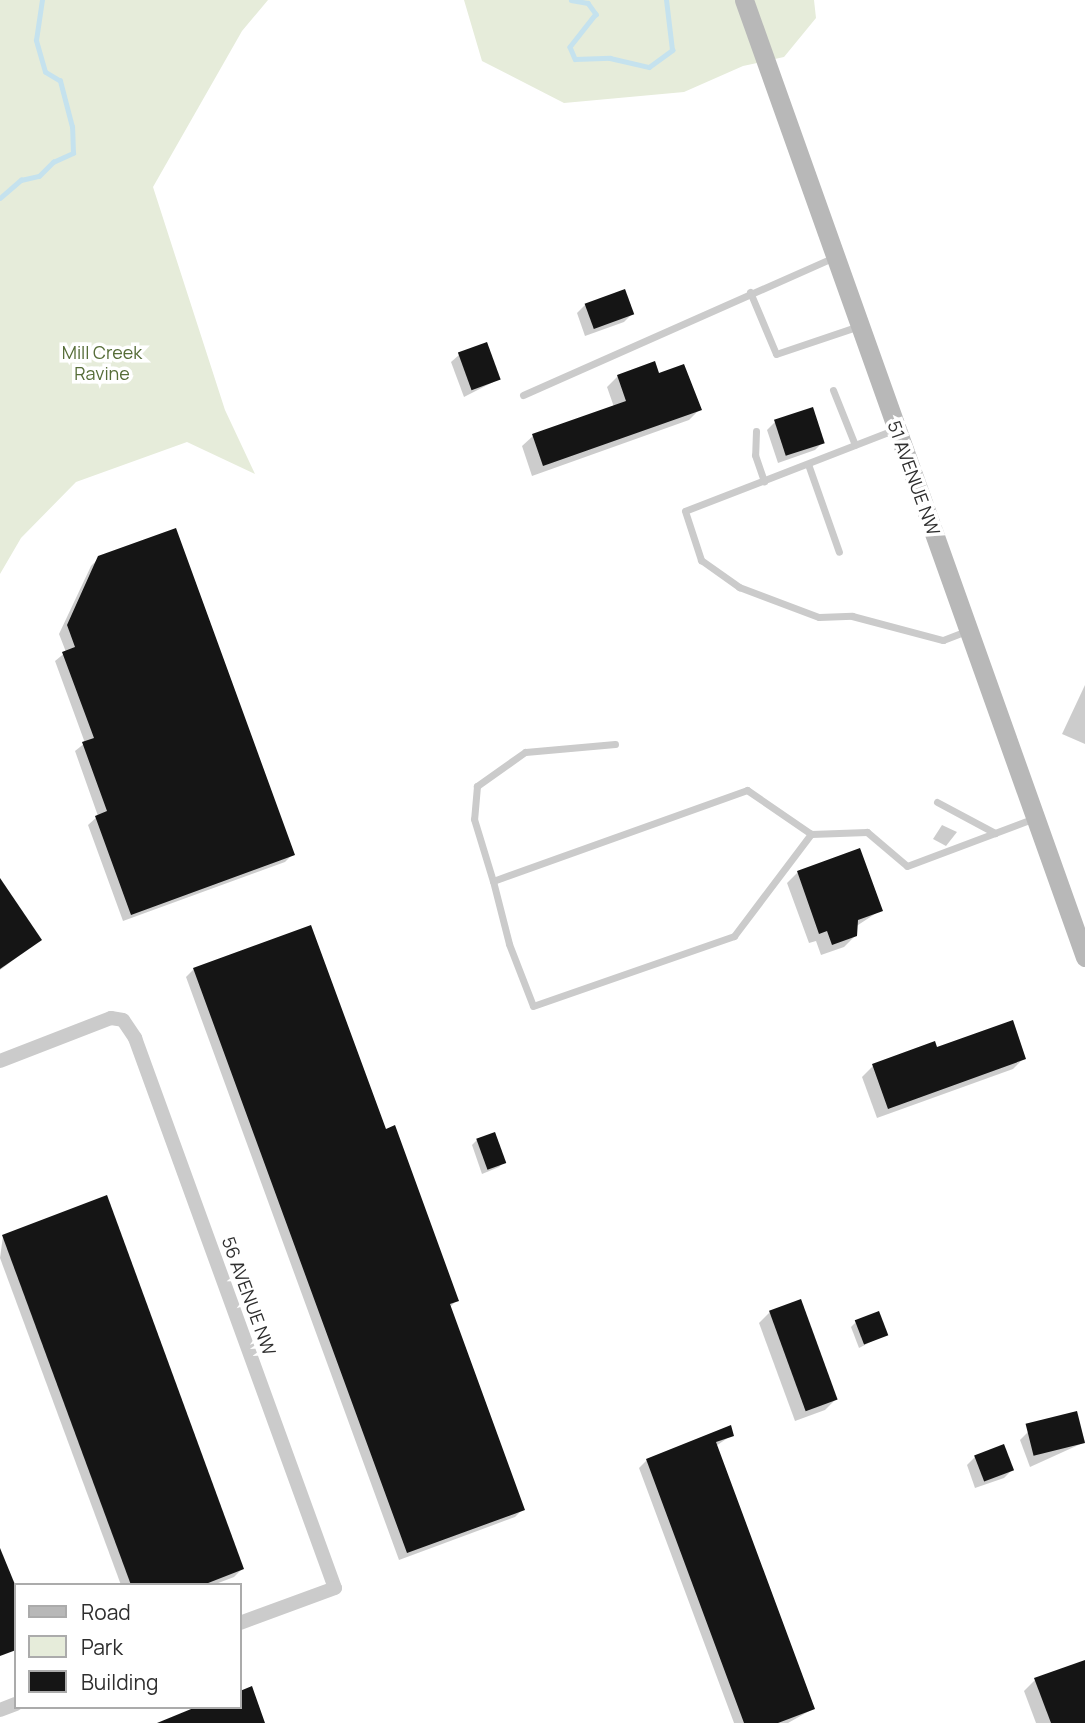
<!DOCTYPE html>
<style>
body{margin:0}
#map{position:relative;width:1085px;height:1723px;overflow:hidden;background:#fff;font-family:Manrope,sans-serif}
div>[style]{position:absolute}
[style*='--x']{left:calc(var(--x)*1px);top:calc(var(--y)*1px);width:calc(var(--w)*1px);rotate:calc(var(--a)*1deg)}
.green>*{inset:0;background:#e6ecda}
.shadow>*{inset:0;background:#0003}
.stream>*{height:4.5px;margin:-2.25px;padding:0 2.25px;transform-origin:2.25px;border-radius:2.25px;background:#c5e2ee}
.building>*{inset:0;background:#151515;transform-origin:0 0}
.lane>*{height:7px;margin:-3.5px;padding:0 3.5px;transform-origin:3.5px;border-radius:3.5px;background:#cbcbcb}
.street>*{height:14px;margin:-7px;padding:0 7px;transform-origin:7px;border-radius:7px;background:#cbcbcb}
.secondary>*{height:19px;margin:-9.5px;padding:0 9.5px;transform-origin:9.5px;border-radius:9.5px;background:#b8b8b8}
span{translate:-50% -50%;white-space:nowrap;text-align:center;line-height:1.15;-webkit-text-stroke:7px #fff;paint-order:stroke}
.park-label{font-size:18px;color:#566d38}
.street-label{font-size:18px;color:#2e2e2e}
.legend{position:absolute;left:14px;top:1583px;width:228px;height:126px;box-sizing:border-box;background:#fff;border:2px solid #ababab;margin:0;padding:9px 12px;list-style:none;font-size:21px;color:#2e2e2e}
.legend li{display:flex;align-items:center;gap:14px;height:35px}
.legend b{width:35px;border:2px solid #ababab}
</style>
<div id="map">
<div class="green">
<i style="clip-path:polygon(0 0,268px 0,242px 31px,153px 187px,225px 410px,255px 474px,187px 442px,76px 482px,21px 538px,0 574px)"></i>
<i style="clip-path:polygon(464px 0,814px 0,816px 18px,784px 57px,743px 66px,684px 92px,564px 103px,482px 61px)"></i>
</div>
<div class="shadow">
<i style="clip-path:polygon(585px 305px,632px 314px,624px 322px,585px 336px,577px 313px)"></i>
<i style="clip-path:polygon(459px 355px,499px 379px,464px 397px,451px 362px)"></i>
<i style="clip-path:polygon(618px 376px,658px 376px,700px 409px,689px 420px,532px 476px,522px 446px,533px 436px,614px 407px,607px 387px)"></i>
<i style="clip-path:polygon(775px 422px,823px 442px,815px 450px,778px 463px,767px 430px)"></i>
<i style="clip-path:polygon(99px 558px,293px 854px,285px 862px,123px 921px,88px 825px,98px 816px,75px 751px,85px 743px,55px 661px,66px 652px,59px 634px,91px 566px)"></i>
<i style="clip-path:polygon(1085px 685px,1085px 744px,1062px 734px)"></i>
<i style="clip-path:polygon(942px 825px,957px 832px,946px 846px,933px 839px)"></i>
<i style="clip-path:polygon(798px 872px,881px 910px,855px 927px,855px 936px,844px 947px,821px 955px,816px 941px,809px 943px,787px 883px)"></i>
<i style="clip-path:polygon(0 881px,40px 940px,0 970px)"></i>
<i style="clip-path:polygon(194px 969px,384px 1131px,457px 1300px,449px 1308px,523px 1509px,515px 1517px,399px 1560px,186px 977px)"></i>
<i style="clip-path:polygon(936px 1050px,1024px 1058px,1013px 1069px,877px 1118px,862px 1077px,873px 1066px)"></i>
<i style="clip-path:polygon(477px 1140px,504px 1162px,499px 1167px,482px 1174px,472px 1145px)"></i>
<i style="clip-path:polygon(3px 1236px,242px 1569px,234px 1577px,213px 1585px,121px 1585px,0 1258px)"></i>
<i style="clip-path:polygon(770px 1312px,836px 1399px,825px 1410px,795px 1421px,759px 1323px)"></i>
<i style="clip-path:polygon(856px 1322px,886px 1334px,859px 1348px,851px 1327px)"></i>
<i style="clip-path:polygon(1076px 1413px,1085px 1442px,1030px 1467px,1020px 1440px,1028px 1432px)"></i>
<i style="clip-path:polygon(732px 1435px,716px 1446px,813px 1709px,788px 1723px,734px 1723px,639px 1468px,647px 1460px)"></i>
<i style="clip-path:polygon(975px 1457px,1012px 1470px,1004px 1478px,975px 1488px,967px 1465px)"></i>
<i style="clip-path:polygon(1085px 1662px,1085px 1723px,1036px 1723px,1024px 1691px,1035px 1680px)"></i>
</div>
<div class="stream">
<i style="--x:571;--y:0;--w:17;--a:10"></i>
<i style="--x:588;--y:3;--w:14;--a:54"></i>
<i style="--x:596;--y:14;--w:42;--a:128.2"></i>
<i style="--x:570;--y:47;--w:13;--a:67"></i>
<i style="--x:575;--y:59;--w:35;--a:-2"></i>
<i style="--x:610;--y:58;--w:40;--a:13"></i>
<i style="--x:649;--y:67;--w:29;--a:-36"></i>
<i style="--x:672;--y:50;--w:50;--a:-96.8"></i>
<i style="--x:0;--y:198;--w:28;--a:-41"></i>
<i style="--x:21;--y:180;--w:18;--a:-13"></i>
<i style="--x:39;--y:176;--w:20;--a:-45"></i>
<i style="--x:53;--y:162;--w:22;--a:-24"></i>
<i style="--x:73;--y:153;--w:26;--a:-92"></i>
<i style="--x:72;--y:127;--w:48;--a:-104.6"></i>
<i style="--x:60;--y:81;--w:17;--a:-149"></i>
<i style="--x:45;--y:72;--w:33;--a:-106"></i>
<i style="--x:36;--y:40;--w:40;--a:-81.5"></i>
</div>
<div class="building">
<i style="left:625px;top:289px;width:27px;height:43px;rotate:70deg"></i>
<i style="left:487px;top:342px;width:40px;height:31px;rotate:70deg"></i>
<i style="clip-path:polygon(655px 361px,659px 373px,684px 364px,702px 410px,543px 466px,532px 434px,626px 401px,617px 375px)"></i>
<i style="left:813px;top:407px;width:38px;height:41px;rotate:72deg"></i>
<i style="clip-path:polygon(176px 528px,295px 855px,131px 915px,95px 816px,107px 811px,82px 742px,94px 738px,62px 652px,75px 647px,67px 625px,98px 556px)"></i>
<i style="clip-path:polygon(860px 848px,883px 911px,858px 920px,857px 936px,832px 945px,827px 931px,819px 934px,797px 871px)"></i>
<i style="clip-path:polygon(0 878px,42px 940px,0 969px)"></i>
<i style="clip-path:polygon(311px 925px,386px 1129px,395px 1125px,459px 1301px,450px 1304px,525px 1510px,407px 1553px,193px 968px)"></i>
<i style="clip-path:polygon(1013px 1020px,1026px 1059px,888px 1109px,872px 1064px,935px 1041px,937px 1047px)"></i>
<i style="left:495px;top:1132px;width:33px;height:20px;rotate:70deg"></i>
<i style="clip-path:polygon(107px 1195px,244px 1569px,203px 1585px,131px 1585px,2px 1235px)"></i>
<i style="left:801px;top:1299px;width:107px;height:34px;rotate:70deg"></i>
<i style="left:879px;top:1311px;width:26px;height:26px;rotate:69deg"></i>
<i style="left:1077px;top:1411px;width:33px;height:53px;rotate:76deg"></i>
<i style="clip-path:polygon(731px 1425px,734px 1436px,716px 1442px,815px 1709px,778px 1723px,744px 1723px,646px 1459px)"></i>
<i style="left:1004px;top:1444px;width:28px;height:32px;rotate:69deg"></i>
<i style="clip-path:polygon(0 1548px,16px 1587px,16px 1650px,0 1656px)"></i>
<i style="clip-path:polygon(1085px 1660px,1085px 1723px,1051px 1723px,1034px 1678px)"></i>
<i style="clip-path:polygon(252px 1686px,265px 1723px,157px 1723px,196px 1707px,240px 1707px,240px 1691px)"></i>
</div>
<div class="lane">
<i style="--x:750;--y:292;--w:67;--a:67.2"></i>
<i style="--x:776;--y:354;--w:88;--a:-18.6"></i>
<i style="--x:833;--y:390;--w:59;--a:68.2"></i>
<i style="--x:523;--y:395;--w:341;--a:-23.9"></i>
<i style="--x:896;--y:429;--w:226;--a:158.8"></i>
<i style="--x:685;--y:511;--w:52;--a:71.9"></i>
<i style="--x:701;--y:560;--w:47;--a:35.4"></i>
<i style="--x:739;--y:587;--w:85;--a:20.6"></i>
<i style="--x:819;--y:617;--w:33;--a:-2"></i>
<i style="--x:852;--y:616;--w:94;--a:14.8"></i>
<i style="--x:943;--y:640;--w:25;--a:-21"></i>
<i style="--x:756;--y:431;--w:24;--a:92"></i>
<i style="--x:755;--y:455;--w:28;--a:71"></i>
<i style="--x:808;--y:464;--w:93;--a:70.6"></i>
<i style="--x:615;--y:744;--w:90;--a:174.9"></i>
<i style="--x:525;--y:752;--w:59;--a:144.7"></i>
<i style="--x:477;--y:786;--w:33;--a:95"></i>
<i style="--x:474;--y:819;--w:65;--a:73"></i>
<i style="--x:493;--y:881;--w:270;--a:-19.7"></i>
<i style="--x:747;--y:790;--w:78;--a:34.5"></i>
<i style="--x:811;--y:834;--w:56;--a:-2"></i>
<i style="--x:867;--y:832;--w:52;--a:40.4"></i>
<i style="--x:907;--y:866;--w:137;--a:-20.6"></i>
<i style="--x:937;--y:802;--w:66;--a:28.1"></i>
<i style="--x:493;--y:881;--w:65;--a:75.7"></i>
<i style="--x:509;--y:944;--w:66;--a:68.8"></i>
<i style="--x:533;--y:1006;--w:213;--a:-19.2"></i>
<i style="--x:734;--y:936;--w:128;--a:-53"></i>
</div>
<div class="street">
<i style="--x:0;--y:1061;--w:119;--a:-21.2"></i>
<i style="--x:111;--y:1018;--w:12;--a:9"></i>
<i style="--x:123;--y:1020;--w:22;--a:56"></i>
<i style="--x:135;--y:1038;--w:585;--a:70.02"></i>
<i style="--x:335;--y:1588;--w:101;--a:159.8"></i>
<i style="--x:0;--y:1710;--w:17;--a:-21"></i>
</div>
<div class="secondary">
<i style="--x:744;--y:0;--w:1016;--a:70.39"></i>
</div>
<div class="park-label">
<span style="left:102px;top:363px">Mill Creek<br>Ravine</span>
</div>
<div class="street-label">
<span style="left:914px;top:478px;rotate:70deg">51 AVENUE NW</span>
<span style="left:249px;top:1296px;rotate:70deg">56 AVENUE NW</span>
</div>
<ul class="legend">
<li><b style="height:9px;background:#b8b8b8"></b>Road</li>
<li><b style="height:19px;background:#e6ecda"></b>Park</li>
<li><b style="height:19px;background:#151515"></b>Building</li>
</ul>
</div>
